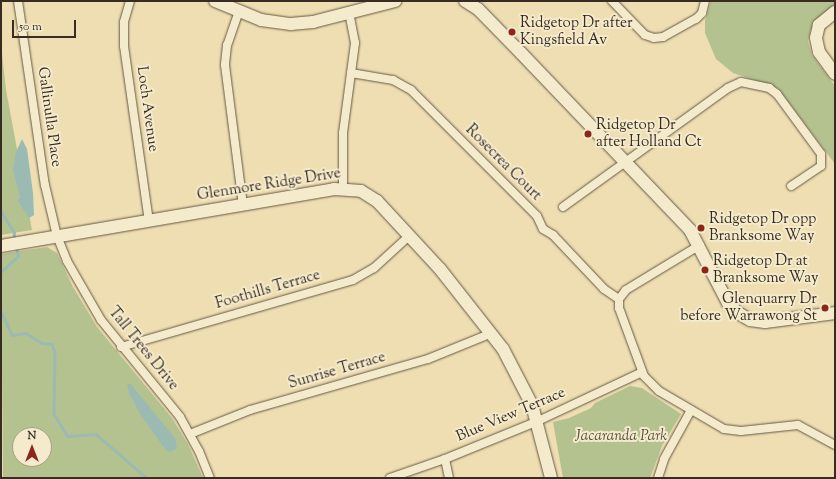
<!DOCTYPE html>
<style>
body{margin:0}
#map{position:relative;width:836px;height:479px;overflow:hidden;background:#eedeb1;font-family:"Sorts Mill Goudy",serif}
div>[style]{position:absolute}
[style*='--x']{left:calc(var(--x)*1px);top:calc(var(--y)*1px);width:calc(var(--w)*1px);rotate:calc(var(--a)*1deg)}
.green>*{inset:0;background:#b4c28f}
.water>*{inset:0;background:#9bbbb2}
.stream>*{height:2.5px;margin:-1.25px;padding:0 1.25px;transform-origin:1.25px;border-radius:1.25px;background:#9bbbb2}
.roads{filter:drop-shadow(0 0 1px #655846) drop-shadow(0 0 1px #655846)}
.street>*{height:8px;margin:-4px;padding:0 4px;transform-origin:4px;border-radius:4px;background:#f4eacc}
.secondary>*{height:12px;margin:-6px;padding:0 6px;transform-origin:6px;border-radius:6px;background:#f4eacc}
.dots>*{width:11px;height:11px;translate:-50% -50%;box-sizing:border-box;border:2px solid #f4eacc;border-radius:50%}
span{translate:-50% -50%;white-space:nowrap;text-align:center;line-height:1.15;-webkit-text-stroke:4px #f4eacc;paint-order:stroke}
.poi-label{font-size:15px;color:#372b22}
.left{translate:0 -50%;text-align:left}
.right{translate:-100% -50%;text-align:right}
.street-label{font-size:15px;color:#372b22}
.park-label{font-size:15px;color:#56513d;font-style:italic}
.frame{position:absolute;inset:0;border:2px solid #372b22;pointer-events:none}
.north{position:absolute;left:12px;top:427px;width:40px;height:40px;box-sizing:border-box;background:#f4eacc;border:1px solid #a89e88;border-radius:50%;rotate:0deg;font-size:11px;font-weight:700;line-height:16px;text-align:center;color:#372b22}
.north::after{content:'';display:block;margin:auto;width:14px;height:18px;background:#8f2418;clip-path:polygon(50% 0,100% 100%,50% 72%,0 100%)}
.scale{position:absolute;left:12px;top:20px;width:64px;height:18px;box-sizing:border-box;border:2px solid #372b22;border-top:0;padding-left:5px;font-size:12px;line-height:14px;white-space:nowrap;color:#372b22;-webkit-text-stroke:3px #f4eacc;paint-order:stroke}
</style>
<div id="map">
<div class="green">
<i style="clip-path:polygon(711px 1px,835px 1px,835px 4px,813px 22px,808px 41px,812px 55px,835px 86px,835px 164px,778px 88px,733px 73px,716px 59px,705px 33px,705px 21px)"></i>
<i style="clip-path:polygon(1px 44px,6px 90px,32px 230px,1px 235px)"></i>
<i style="clip-path:polygon(evenodd,47px 247px,57px 253px,73px 287px,97px 327px,172px 418px,189px 446px,203px 478px,3px 478px,1px 254px,47px 247px,20px 435px,44px 435px,44px 459px,20px 459px,20px 435px)"></i>
<i style="clip-path:polygon(630px 386px,642px 388px,681px 414px,662px 446px,650px 478px,563px 478px,553px 422px,569px 418px,591px 408px,595px 403px)"></i>
</div>
<div class="water">
<i style="clip-path:polygon(22px 139px,27px 149px,33px 193px,34px 215px,29px 218px,17px 200px,20px 198px,13px 170px,16px 152px)"></i>
<i style="clip-path:polygon(130px 383px,175px 438px,177px 448px,173px 451px,168px 452px,162px 445px,140px 414px,129px 393px,127px 385px)"></i>
</div>
<div class="stream">
<i style="--x:1;--y:211;--w:25;--a:58"></i>
<i style="--x:14;--y:232;--w:9;--a:84"></i>
<i style="--x:1;--y:272;--w:23;--a:-43"></i>
<i style="--x:18;--y:256;--w:8;--a:-104"></i>
<i style="--x:1;--y:311;--w:26;--a:65"></i>
<i style="--x:12;--y:335;--w:14;--a:-8"></i>
<i style="--x:26;--y:333;--w:19;--a:32"></i>
<i style="--x:42;--y:343;--w:10;--a:6"></i>
<i style="--x:52;--y:344;--w:9;--a:69"></i>
<i style="--x:55;--y:352;--w:62;--a:90.9"></i>
<i style="--x:54;--y:414;--w:26;--a:58"></i>
<i style="--x:68;--y:436;--w:28;--a:-4"></i>
<i style="--x:96;--y:434;--w:67;--a:40.8"></i>
</div>
<div class="roads">
<div class="street">
<i style="--x:18;--y:1;--w:186;--a:81.7"></i>
<i style="--x:45;--y:185;--w:52;--a:76.8"></i>
<i style="--x:57;--y:236;--w:27;--a:68"></i>
<i style="--x:67;--y:261;--w:68;--a:60"></i>
<i style="--x:101;--y:320;--w:125;--a:50.8"></i>
<i style="--x:180;--y:417;--w:39;--a:61"></i>
<i style="--x:199;--y:451;--w:29;--a:68"></i>
<i style="--x:130;--y:1;--w:22;--a:106"></i>
<i style="--x:124;--y:22;--w:24;--a:90"></i>
<i style="--x:124;--y:46;--w:177;--a:81.9"></i>
<i style="--x:612;--y:1;--w:47;--a:45.9"></i>
<i style="--x:645;--y:35;--w:9;--a:18"></i>
<i style="--x:654;--y:38;--w:9;--a:-6"></i>
<i style="--x:663;--y:37;--w:38;--a:-29"></i>
<i style="--x:696;--y:19;--w:8;--a:-45"></i>
<i style="--x:702;--y:13;--w:12;--a:-76"></i>
<i style="--x:239;--y:11;--w:36;--a:109"></i>
<i style="--x:227;--y:45;--w:20;--a:96"></i>
<i style="--x:225;--y:65;--w:141;--a:82.7"></i>
<i style="--x:351;--y:73;--w:43;--a:9.5"></i>
<i style="--x:393;--y:80;--w:21;--a:29"></i>
<i style="--x:411;--y:90;--w:178;--a:45"></i>
<i style="--x:537;--y:216;--w:14;--a:65"></i>
<i style="--x:543;--y:229;--w:12;--a:31"></i>
<i style="--x:553;--y:235;--w:74;--a:46.6"></i>
<i style="--x:604;--y:289;--w:18;--a:34"></i>
<i style="--x:343;--y:188;--w:55;--a:-90"></i>
<i style="--x:343;--y:133;--w:91;--a:-82.4"></i>
<i style="--x:355;--y:43;--w:32;--a:-101"></i>
<i style="--x:563;--y:207;--w:203;--a:-35.8"></i>
<i style="--x:728;--y:88;--w:14;--a:-25"></i>
<i style="--x:741;--y:82;--w:29;--a:12"></i>
<i style="--x:769;--y:88;--w:10;--a:37"></i>
<i style="--x:777;--y:94;--w:74;--a:53.7"></i>
<i style="--x:821;--y:154;--w:12;--a:90"></i>
<i style="--x:821;--y:166;--w:36;--a:146"></i>
<i style="--x:700;--y:245;--w:87;--a:148.7"></i>
<i style="--x:626;--y:290;--w:11;--a:128"></i>
<i style="--x:619;--y:299;--w:9;--a:90"></i>
<i style="--x:619;--y:308;--w:72;--a:69.8"></i>
<i style="--x:644;--y:376;--w:21;--a:45"></i>
<i style="--x:659;--y:391;--w:75;--a:30.3"></i>
<i style="--x:724;--y:429;--w:17;--a:7"></i>
<i style="--x:741;--y:431;--w:57;--a:-6"></i>
<i style="--x:798;--y:425;--w:42;--a:28.4"></i>
<i style="--x:121;--y:347;--w:241;--a:-16.1"></i>
<i style="--x:353;--y:280;--w:24;--a:-30"></i>
<i style="--x:374;--y:268;--w:47;--a:-42.4"></i>
<i style="--x:190;--y:434;--w:65;--a:-21.8"></i>
<i style="--x:250;--y:410;--w:185;--a:-16"></i>
<i style="--x:428;--y:359;--w:69;--a:-22.1"></i>
<i style="--x:445;--y:459;--w:19;--a:78"></i>
<i style="--x:390;--y:478;--w:58;--a:-19.1"></i>
<i style="--x:445;--y:459;--w:100;--a:-22.2"></i>
<i style="--x:538;--y:421;--w:115;--a:-25.2"></i>
<i style="--x:658;--y:478;--w:20;--a:-72"></i>
<i style="--x:664;--y:459;--w:56;--a:-61.1"></i>
</div>
<div class="secondary">
<i style="--x:215;--y:1;--w:50;--a:22.4"></i>
<i style="--x:261;--y:20;--w:30;--a:8"></i>
<i style="--x:291;--y:24;--w:22;--a:-5"></i>
<i style="--x:313;--y:22;--w:85;--a:-14.4"></i>
<i style="--x:465;--y:1;--w:15;--a:32"></i>
<i style="--x:478;--y:9;--w:62;--a:45.7"></i>
<i style="--x:521;--y:53;--w:245;--a:46.3"></i>
<i style="--x:690;--y:230;--w:82;--a:62.5"></i>
<i style="--x:728;--y:303;--w:14;--a:45"></i>
<i style="--x:738;--y:313;--w:14;--a:30"></i>
<i style="--x:750;--y:320;--w:15;--a:8"></i>
<i style="--x:765;--y:322;--w:71;--a:-7.3"></i>
<i style="--x:835;--y:12;--w:21;--a:141"></i>
<i style="--x:819;--y:25;--w:13;--a:103"></i>
<i style="--x:816;--y:38;--w:14;--a:78"></i>
<i style="--x:819;--y:52;--w:27;--a:54"></i>
<i style="--x:1;--y:246;--w:338;--a:-9.7"></i>
<i style="--x:334;--y:189;--w:27;--a:4"></i>
<i style="--x:361;--y:191;--w:19;--a:32"></i>
<i style="--x:377;--y:201;--w:93;--a:47.2"></i>
<i style="--x:440;--y:269;--w:102;--a:51.8"></i>
<i style="--x:503;--y:349;--w:63;--a:62.6"></i>
<i style="--x:532;--y:405;--w:75;--a:75.4"></i>
</div>
</div>
<div class="dots">
<i style="left:512px;top:32px;background:#8f2418"></i>
<i style="left:588px;top:134px;background:#8f2418"></i>
<i style="left:701px;top:228px;background:#8f2418"></i>
<i style="left:705px;top:270px;background:#8f2418"></i>
<i style="left:825px;top:308px;background:#8f2418"></i>
</div>
<div class="poi-label">
<span class="left" style="left:520px;top:32px">Ridgetop Dr after<br>Kingsfield Av</span>
<span class="left" style="left:596px;top:134px">Ridgetop Dr<br>after Holland Ct</span>
<span class="left" style="left:709px;top:228px">Ridgetop Dr opp<br>Branksome Way</span>
<span class="left" style="left:713px;top:270px">Ridgetop Dr at<br>Branksome Way</span>
<span class="right" style="left:817px;top:308px">Glenquarry Dr<br>before Warrawong St</span>
</div>
<div class="street-label">
<span style="left:147px;top:109px;rotate:82deg">Loch Avenue</span>
<span style="left:49px;top:117px;rotate:82deg">Gallinulla Place</span>
<span style="left:503px;top:163px;rotate:45deg">Rosecrea Court</span>
<span style="left:269px;top:185px;rotate:-9deg">Glenmore Ridge Drive</span>
<span style="left:268px;top:290px;rotate:-16deg">Foothills Terrace</span>
<span style="left:143px;top:349px;rotate:51deg">Tall Trees Drive</span>
<span style="left:337px;top:371px;rotate:-16deg">Sunrise Terrace</span>
<span style="left:511px;top:415px;rotate:-23deg">Blue View Terrace</span>
</div>
<div class="park-label">
<span style="left:621px;top:437px">Jacaranda Park</span>
</div>
<div class="frame"></div>
<div class="north">N</div>
<div class="scale">50 m</div>
</div>
